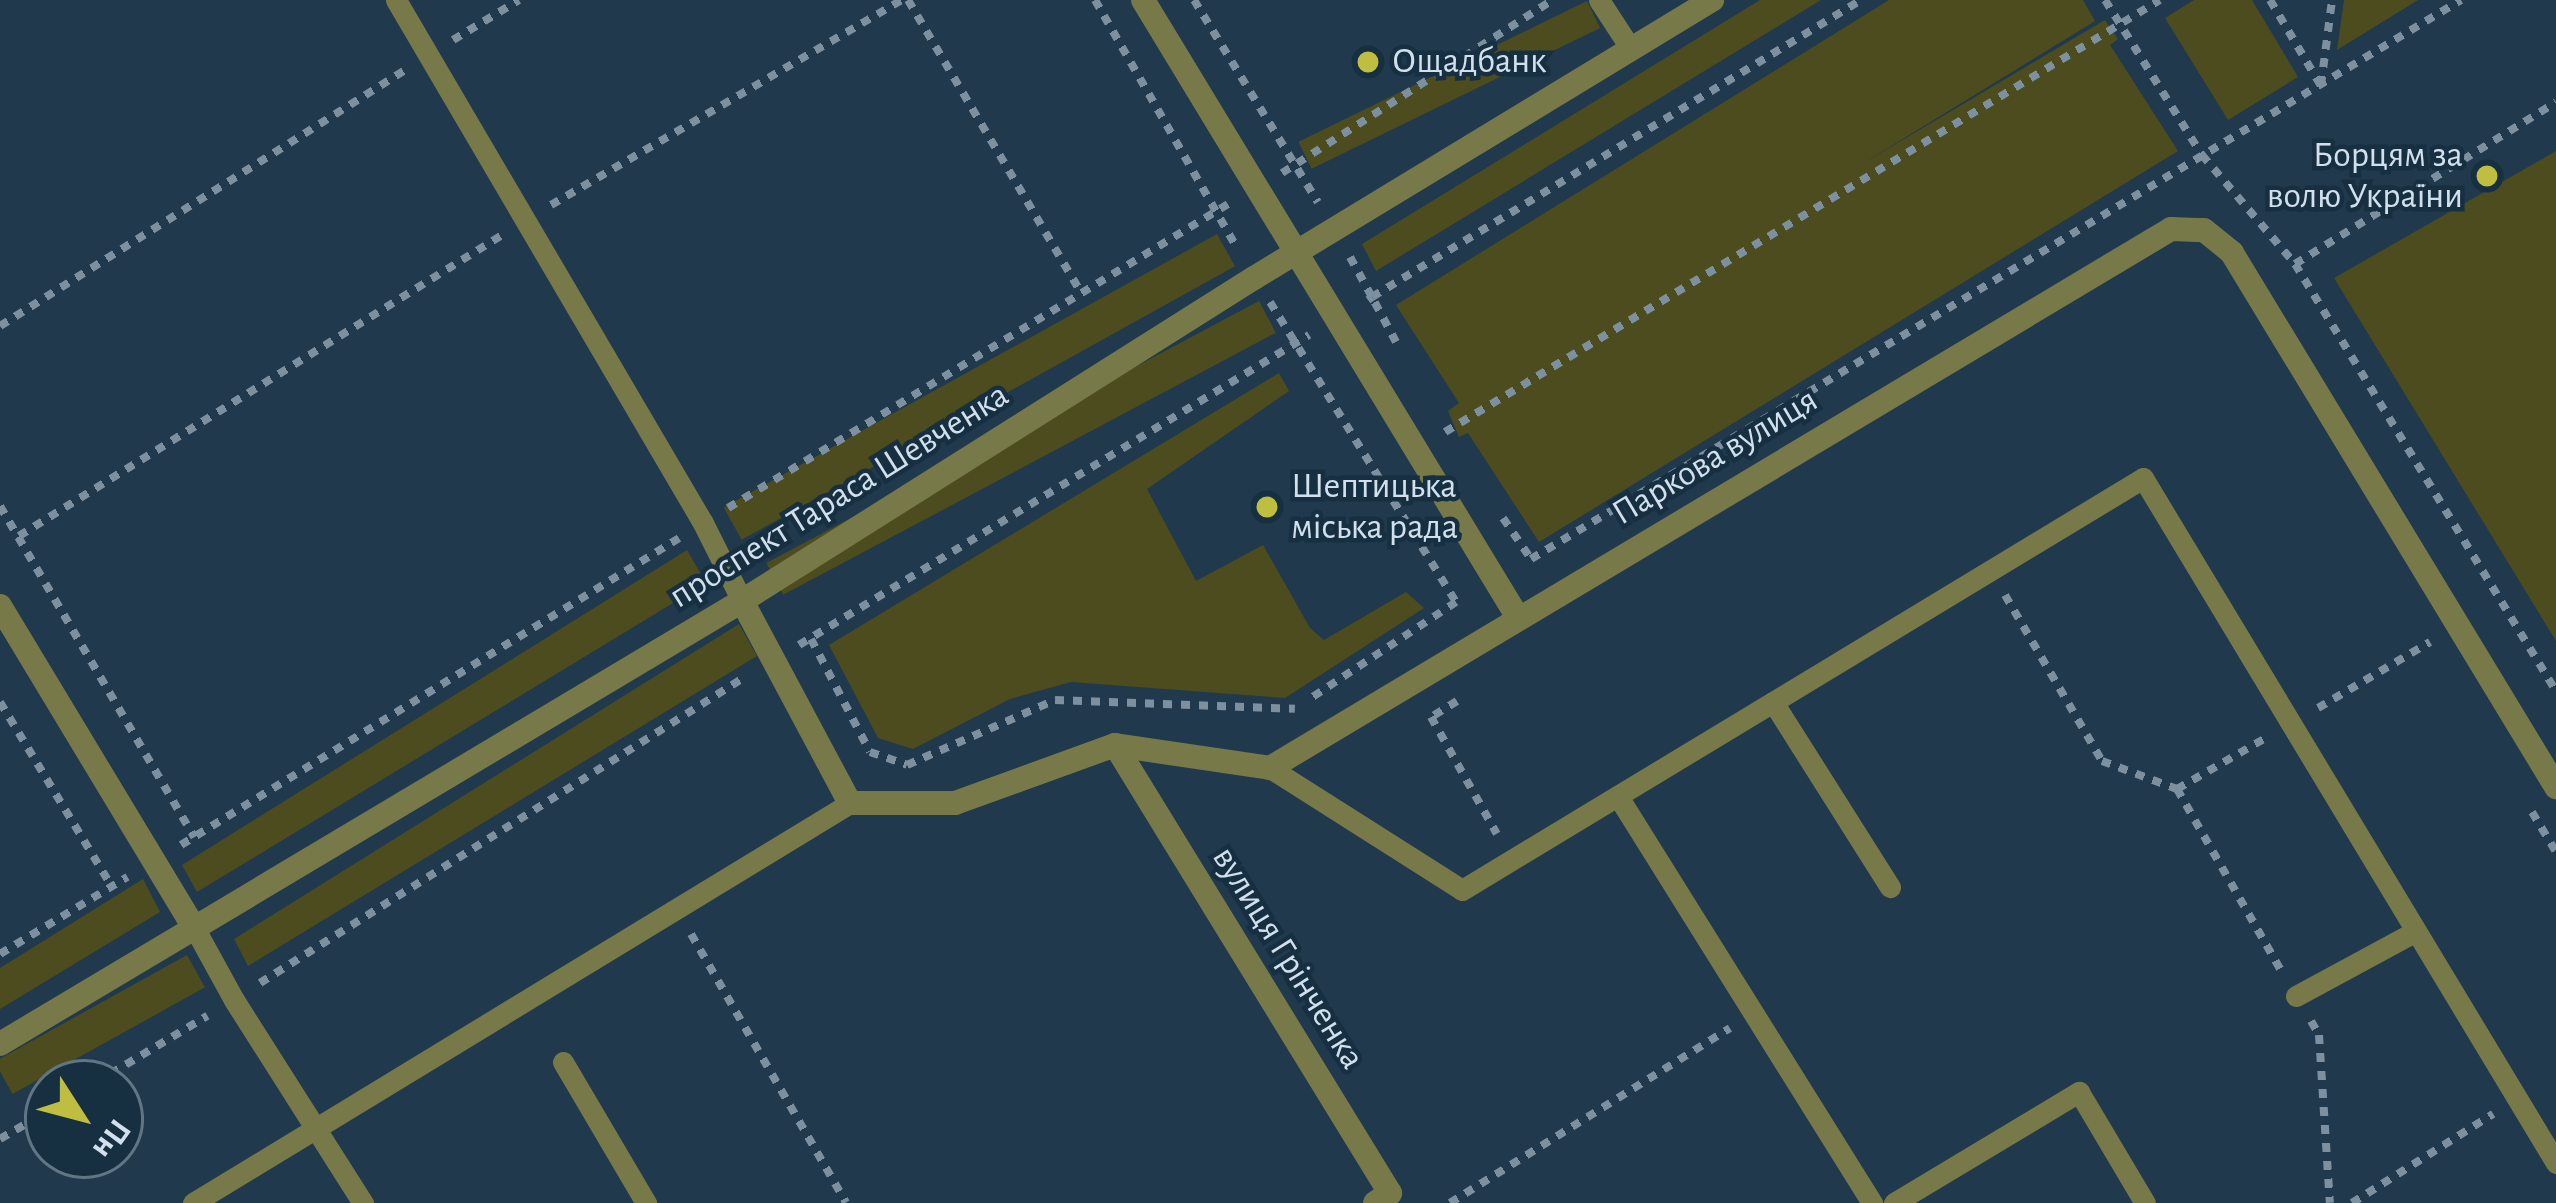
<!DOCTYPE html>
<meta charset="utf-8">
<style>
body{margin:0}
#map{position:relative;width:2556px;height:1203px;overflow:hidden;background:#20394c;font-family:"Alegreya Sans",sans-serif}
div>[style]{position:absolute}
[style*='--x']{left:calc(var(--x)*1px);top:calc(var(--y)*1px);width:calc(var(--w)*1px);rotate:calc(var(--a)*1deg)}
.green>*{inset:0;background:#4d4c1f;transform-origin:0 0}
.path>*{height:8px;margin-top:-4px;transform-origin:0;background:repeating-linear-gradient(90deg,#7c909f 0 9px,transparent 0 18px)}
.service>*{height:21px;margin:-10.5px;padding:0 10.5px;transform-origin:10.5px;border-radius:10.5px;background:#787949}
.minor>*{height:24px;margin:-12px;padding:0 12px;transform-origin:12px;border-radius:12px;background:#787949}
.dots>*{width:33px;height:33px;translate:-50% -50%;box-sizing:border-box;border:6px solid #162f41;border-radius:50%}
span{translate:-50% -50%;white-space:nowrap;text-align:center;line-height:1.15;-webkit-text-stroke:9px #162f41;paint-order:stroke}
.poi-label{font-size:36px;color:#d1e0ec}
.left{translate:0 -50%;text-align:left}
.right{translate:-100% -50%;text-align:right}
.street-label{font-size:36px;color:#d1e0ec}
.north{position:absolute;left:24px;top:1059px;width:120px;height:120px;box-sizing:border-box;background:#162f41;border:3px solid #617685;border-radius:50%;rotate:126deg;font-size:33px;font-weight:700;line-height:48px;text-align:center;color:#d1e0ec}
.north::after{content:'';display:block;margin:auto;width:42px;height:54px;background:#c0be41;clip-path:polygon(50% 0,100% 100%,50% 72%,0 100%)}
</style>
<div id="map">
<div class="green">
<i style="clip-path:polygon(1760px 0,1821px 0,1376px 271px,1362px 244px)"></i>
<i style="clip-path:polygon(1889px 0,2083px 0,2095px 21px,1862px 164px,2105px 20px,2118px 39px,2110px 45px,2178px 151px,1539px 542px,1468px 433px,1459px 437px,1448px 411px,1459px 403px,1396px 305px)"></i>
<i style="clip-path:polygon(2194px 0,2252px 0,2298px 77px,2228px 120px,2165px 18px)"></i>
<i style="clip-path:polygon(2344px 0,2418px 0,2337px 50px)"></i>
<i style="left:1587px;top:1px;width:30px;height:321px;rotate:64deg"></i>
<i style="clip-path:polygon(2556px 151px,2556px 641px,2334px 278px)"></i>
<i style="left:1217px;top:234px;width:37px;height:564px;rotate:61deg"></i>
<i style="left:1259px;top:301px;width:36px;height:558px;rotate:62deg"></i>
<i style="clip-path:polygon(1279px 373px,1289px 391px,1147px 489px,1196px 581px,1263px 545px,1310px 628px,1324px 640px,1406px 592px,1424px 608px,1285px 698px,1071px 682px,1010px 699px,913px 749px,878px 738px,829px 645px)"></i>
<i style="clip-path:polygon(687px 550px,706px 583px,197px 892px,182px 865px)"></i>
<i style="clip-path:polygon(739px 624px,757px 656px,248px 966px,234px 939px)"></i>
<i style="clip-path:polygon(143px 879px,160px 912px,0 1009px,0 968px)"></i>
<i style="left:187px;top:955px;width:37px;height:220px;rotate:61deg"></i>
</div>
<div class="path">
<i style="--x:908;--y:0;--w:340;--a:59.4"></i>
<i style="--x:1095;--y:0;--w:286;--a:60.2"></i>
<i style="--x:1194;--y:0;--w:237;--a:58.5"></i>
<i style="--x:2105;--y:0;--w:183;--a:58"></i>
<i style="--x:2202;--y:155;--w:143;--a:49.5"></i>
<i style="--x:2295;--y:264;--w:307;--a:-31.8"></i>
<i style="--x:2270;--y:0;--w:100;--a:59.3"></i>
<i style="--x:453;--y:40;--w:77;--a:-31.2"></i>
<i style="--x:2321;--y:85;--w:86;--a:-82.6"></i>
<i style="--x:1282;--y:173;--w:321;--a:-32.6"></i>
<i style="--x:551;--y:205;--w:406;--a:-30.3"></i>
<i style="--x:1350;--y:257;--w:46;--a:61.2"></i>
<i style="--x:1372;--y:297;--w:5;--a:143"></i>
<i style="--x:2295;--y:264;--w:500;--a:58.57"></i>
<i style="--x:1270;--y:302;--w:353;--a:58.2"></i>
<i style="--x:1456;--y:602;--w:178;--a:146.5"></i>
<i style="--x:0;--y:326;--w:479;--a:-32.3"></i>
<i style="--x:1396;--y:342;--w:51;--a:-118.1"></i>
<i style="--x:1372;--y:297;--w:572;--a:-31.27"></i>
<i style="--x:1445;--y:432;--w:835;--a:-31.14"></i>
<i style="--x:0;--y:506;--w:384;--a:59.6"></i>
<i style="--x:728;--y:508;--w:585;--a:-31.3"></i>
<i style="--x:1503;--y:518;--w:50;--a:55.7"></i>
<i style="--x:1531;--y:559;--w:1085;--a:-31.01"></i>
<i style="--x:19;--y:536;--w:569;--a:-31.93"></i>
<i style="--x:2005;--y:595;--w:192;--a:59.7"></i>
<i style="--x:2102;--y:761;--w:80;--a:20.5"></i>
<i style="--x:2177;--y:789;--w:211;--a:60.2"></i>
<i style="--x:811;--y:639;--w:127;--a:62.4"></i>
<i style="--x:870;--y:752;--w:39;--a:19"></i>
<i style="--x:907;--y:765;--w:162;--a:-23.7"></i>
<i style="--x:1055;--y:700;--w:240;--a:2.1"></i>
<i style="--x:799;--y:645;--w:597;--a:-31.29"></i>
<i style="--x:1457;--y:701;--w:31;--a:148"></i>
<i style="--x:1431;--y:717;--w:134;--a:60.6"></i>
<i style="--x:0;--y:702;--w:214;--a:58.8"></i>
<i style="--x:2318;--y:708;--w:130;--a:-30.5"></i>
<i style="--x:2177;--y:789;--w:100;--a:-29.9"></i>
<i style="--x:2532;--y:812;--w:47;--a:59"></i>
<i style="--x:181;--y:845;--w:585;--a:-31.65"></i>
<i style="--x:691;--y:934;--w:310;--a:60"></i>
<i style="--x:0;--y:954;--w:149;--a:-31.2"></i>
<i style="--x:260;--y:983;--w:573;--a:-32.25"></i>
<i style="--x:2311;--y:1021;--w:16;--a:60"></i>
<i style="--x:2319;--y:1035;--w:168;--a:86.3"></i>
<i style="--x:95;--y:1083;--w:131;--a:-30.9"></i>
<i style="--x:0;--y:1139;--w:56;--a:-30.3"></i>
<i style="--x:1450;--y:1203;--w:330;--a:-32"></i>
<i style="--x:2352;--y:1203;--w:167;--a:-32.3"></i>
</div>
<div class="service">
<i style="--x:396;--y:0;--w:606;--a:59.59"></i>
<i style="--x:703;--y:523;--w:87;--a:63.4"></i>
<i style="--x:1599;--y:0;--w:59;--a:56.9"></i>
<i style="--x:1773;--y:702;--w:219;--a:57.7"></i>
<i style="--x:1270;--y:768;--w:227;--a:32.4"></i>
<i style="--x:1462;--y:890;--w:796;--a:-31.17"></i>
<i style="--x:2143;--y:478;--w:800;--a:58.91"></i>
<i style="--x:1619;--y:798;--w:478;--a:58"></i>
<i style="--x:195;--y:929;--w:81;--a:61.2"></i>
<i style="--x:234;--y:1000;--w:241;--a:57.6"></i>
<i style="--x:2296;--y:996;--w:136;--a:-28.4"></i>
<i style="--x:563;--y:1062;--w:164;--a:59.5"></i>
<i style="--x:193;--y:1203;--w:769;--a:-31.33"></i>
<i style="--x:1894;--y:1203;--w:216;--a:-31"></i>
<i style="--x:2079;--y:1092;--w:129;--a:59.3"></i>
</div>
<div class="minor">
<i style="--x:1143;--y:0;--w:721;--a:58.74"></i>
<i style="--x:742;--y:601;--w:229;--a:61.9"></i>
<i style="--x:850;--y:803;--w:105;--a:0"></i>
<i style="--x:955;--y:803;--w:170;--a:-19.9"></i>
<i style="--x:1115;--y:745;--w:157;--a:8.4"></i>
<i style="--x:1270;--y:768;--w:1050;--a:-30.89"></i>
<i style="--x:2171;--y:229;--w:33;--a:2"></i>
<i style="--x:2204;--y:230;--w:36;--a:39"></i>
<i style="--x:2232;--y:253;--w:625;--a:58.75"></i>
<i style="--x:0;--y:606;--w:377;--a:58.9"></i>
<i style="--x:1115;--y:745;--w:526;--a:58.46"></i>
<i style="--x:1390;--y:1193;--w:18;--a:146"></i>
<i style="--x:0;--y:1044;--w:864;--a:-30.84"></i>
<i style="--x:742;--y:601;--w:605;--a:-32.25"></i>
<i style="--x:1254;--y:278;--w:536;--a:-31.26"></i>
</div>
<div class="dots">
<i style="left:1368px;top:62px;background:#c0be41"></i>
<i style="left:2487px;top:176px;background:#c0be41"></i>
<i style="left:1267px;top:507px;background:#c0be41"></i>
</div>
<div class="poi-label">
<span class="left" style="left:1392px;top:62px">Ощадбанк</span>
<span class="right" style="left:2463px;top:176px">Борцям за<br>волю України</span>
<span class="left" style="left:1291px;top:507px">Шептицька<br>міська рада</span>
</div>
<div class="street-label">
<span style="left:1715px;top:457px;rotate:-31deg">Паркова вулиця</span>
<span style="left:839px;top:496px;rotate:-32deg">проспект Тараса Шевченка</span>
<span style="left:1288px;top:958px;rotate:58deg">вулиця Грінченка</span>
</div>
<div class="north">Пн</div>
</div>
